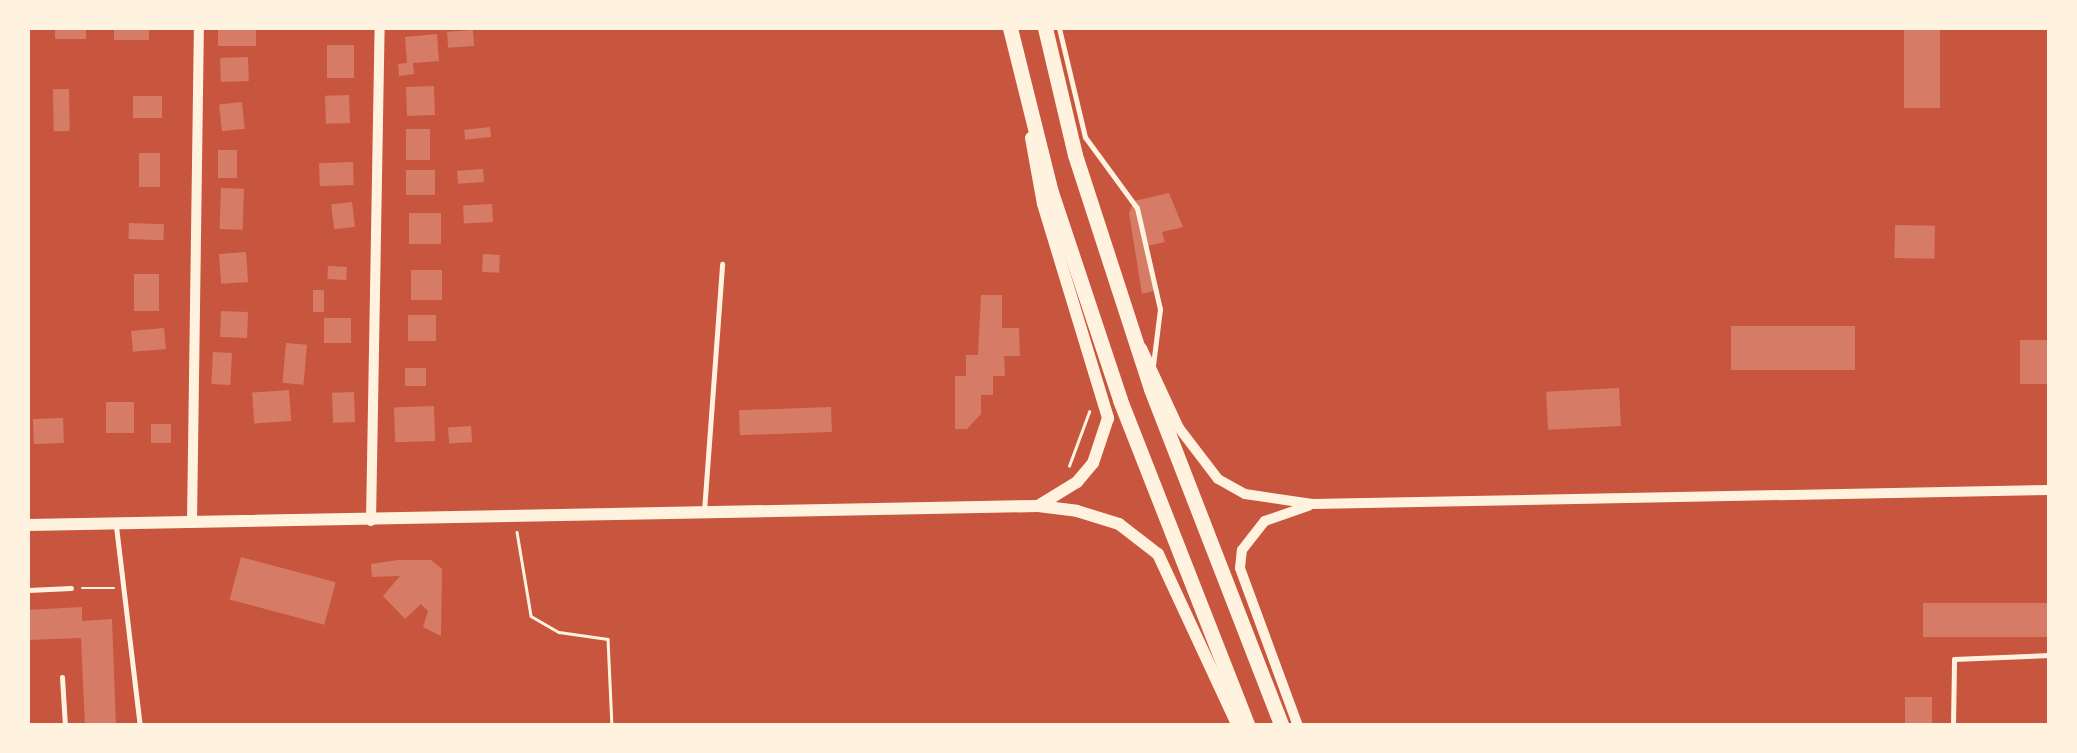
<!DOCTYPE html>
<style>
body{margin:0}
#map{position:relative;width:2077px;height:753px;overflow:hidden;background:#c8553d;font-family:Mulish,sans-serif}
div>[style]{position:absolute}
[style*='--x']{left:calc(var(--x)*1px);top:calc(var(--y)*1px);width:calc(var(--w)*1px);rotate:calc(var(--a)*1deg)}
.building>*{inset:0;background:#d67c66;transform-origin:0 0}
.path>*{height:2.5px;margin:-1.25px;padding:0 1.25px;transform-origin:1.25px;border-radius:1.25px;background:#fff3e0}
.service>*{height:5px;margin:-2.5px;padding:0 2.5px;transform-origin:2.5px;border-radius:2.5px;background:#fff3e0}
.minor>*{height:10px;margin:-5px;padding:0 5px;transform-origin:5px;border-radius:5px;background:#fff3e0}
.tertiary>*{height:12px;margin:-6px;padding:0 6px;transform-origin:6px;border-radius:6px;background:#fff3e0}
.trunk>*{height:15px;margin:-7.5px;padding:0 7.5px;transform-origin:7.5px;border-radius:7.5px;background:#fff3e0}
span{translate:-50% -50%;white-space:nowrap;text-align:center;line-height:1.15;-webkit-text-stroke:10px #fff3e0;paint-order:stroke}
.frame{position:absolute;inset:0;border:30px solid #fff3e0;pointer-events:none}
</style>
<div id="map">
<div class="building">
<i style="left:55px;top:28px;width:31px;height:11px"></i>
<i style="left:114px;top:28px;width:35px;height:12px"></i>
<i style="left:218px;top:28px;width:38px;height:18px"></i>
<i style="left:1904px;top:29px;width:36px;height:79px"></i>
<i style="left:473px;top:30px;width:16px;height:26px;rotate:86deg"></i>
<i style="clip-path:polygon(437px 34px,439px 61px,413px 63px,414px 74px,399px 76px,398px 64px,407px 63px,405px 37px)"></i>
<i style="left:354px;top:45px;width:33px;height:27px;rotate:90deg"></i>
<i style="left:248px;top:57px;width:24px;height:28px;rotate:88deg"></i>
<i style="left:434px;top:86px;width:29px;height:28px;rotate:88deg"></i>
<i style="left:69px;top:89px;width:42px;height:16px;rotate:89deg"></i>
<i style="left:349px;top:95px;width:28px;height:24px;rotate:88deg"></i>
<i style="left:133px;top:96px;width:29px;height:22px"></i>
<i style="left:242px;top:102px;width:27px;height:23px;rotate:84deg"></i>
<i style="left:490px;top:127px;width:10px;height:26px;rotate:84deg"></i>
<i style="left:406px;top:129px;width:24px;height:31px"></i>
<i style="left:218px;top:150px;width:19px;height:28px"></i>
<i style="left:139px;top:153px;width:21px;height:34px"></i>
<i style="left:353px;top:162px;width:23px;height:34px;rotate:88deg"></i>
<i style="left:483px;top:169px;width:13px;height:26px;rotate:86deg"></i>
<i style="left:406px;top:170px;width:29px;height:25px"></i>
<i style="left:221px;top:188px;width:23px;height:41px;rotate:2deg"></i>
<i style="clip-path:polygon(1169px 193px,1183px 227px,1162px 232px,1165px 242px,1147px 246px,1157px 290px,1142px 294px,1129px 213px,1134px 201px)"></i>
<i style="left:352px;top:202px;width:25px;height:21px;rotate:83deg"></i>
<i style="left:492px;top:204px;width:18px;height:29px;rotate:87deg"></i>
<i style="left:409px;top:213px;width:32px;height:31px"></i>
<i style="left:129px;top:223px;width:35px;height:16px;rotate:2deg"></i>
<i style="left:1895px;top:225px;width:40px;height:33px;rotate:1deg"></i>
<i style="left:246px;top:252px;width:30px;height:27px;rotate:86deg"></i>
<i style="left:483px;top:254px;width:17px;height:18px;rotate:3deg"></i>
<i style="left:328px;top:266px;width:19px;height:13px;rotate:3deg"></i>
<i style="left:411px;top:270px;width:31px;height:30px"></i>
<i style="left:134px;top:274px;width:25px;height:37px"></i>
<i style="left:313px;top:290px;width:11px;height:22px"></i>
<i style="clip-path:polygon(981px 295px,1002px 295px,1002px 328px,1019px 328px,1020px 356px,1004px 356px,1005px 376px,993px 376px,993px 395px,981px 395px,981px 414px,967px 429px,955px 429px,955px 376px,966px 376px,966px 355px,978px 355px)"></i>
<i style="left:221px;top:311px;width:27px;height:26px;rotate:2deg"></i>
<i style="left:408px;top:315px;width:28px;height:26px"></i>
<i style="left:351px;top:318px;width:25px;height:27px;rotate:90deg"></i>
<i style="left:1855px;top:326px;width:44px;height:124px;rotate:90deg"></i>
<i style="left:164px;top:328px;width:21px;height:33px;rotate:85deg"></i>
<i style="left:2020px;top:340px;width:30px;height:44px"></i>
<i style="left:286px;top:343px;width:21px;height:40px;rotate:5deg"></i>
<i style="left:213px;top:352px;width:19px;height:32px;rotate:3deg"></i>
<i style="left:405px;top:368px;width:21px;height:18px"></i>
<i style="left:1619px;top:388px;width:38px;height:73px;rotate:87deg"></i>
<i style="left:289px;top:390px;width:31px;height:37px;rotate:86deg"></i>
<i style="left:354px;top:392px;width:30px;height:22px;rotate:88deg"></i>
<i style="left:106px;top:402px;width:28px;height:31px"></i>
<i style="left:434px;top:406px;width:35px;height:40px;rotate:88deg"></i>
<i style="left:831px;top:407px;width:25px;height:92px;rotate:88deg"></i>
<i style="left:63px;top:418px;width:25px;height:30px;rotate:88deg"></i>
<i style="left:171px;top:424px;width:19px;height:20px;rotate:90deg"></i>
<i style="left:471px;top:426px;width:16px;height:23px;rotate:86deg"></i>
<i style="left:241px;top:557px;width:98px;height:44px;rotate:15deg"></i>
<i style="clip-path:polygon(398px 560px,431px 560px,442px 569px,441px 636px,423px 627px,428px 611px,421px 604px,405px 619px,383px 596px,400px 576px,372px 577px,371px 564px)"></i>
<i style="left:2050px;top:603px;width:34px;height:127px;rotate:90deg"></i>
<i style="clip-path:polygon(82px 607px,82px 621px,112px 619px,116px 726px,85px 726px,81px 638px,28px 640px,28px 610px)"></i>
<i style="left:1905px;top:697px;width:27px;height:29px"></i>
</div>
<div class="path">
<i style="--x:1069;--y:466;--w:58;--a:-69.7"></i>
<i style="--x:517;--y:532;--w:85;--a:80.5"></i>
<i style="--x:531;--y:616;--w:32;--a:30"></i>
<i style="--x:559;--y:632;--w:49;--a:8.1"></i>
<i style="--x:608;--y:639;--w:87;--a:87.4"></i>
<i style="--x:82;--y:588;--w:32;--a:0"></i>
</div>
<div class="service">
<i style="--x:1059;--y:28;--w:112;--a:76.6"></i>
<i style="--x:1085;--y:137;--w:88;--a:53.8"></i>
<i style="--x:1137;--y:208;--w:104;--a:77.2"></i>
<i style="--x:1160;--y:309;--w:56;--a:97.1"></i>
<i style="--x:704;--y:511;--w:248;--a:-85.8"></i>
<i style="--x:116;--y:526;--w:201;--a:83.2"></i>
<i style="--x:28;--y:590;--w:43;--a:-2.7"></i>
<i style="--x:62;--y:677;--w:49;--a:86.5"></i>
<i style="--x:1953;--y:726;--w:67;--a:-89.1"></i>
<i style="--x:1954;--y:659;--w:96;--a:-2.4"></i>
</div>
<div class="minor">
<i style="--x:1142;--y:348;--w:88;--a:65.2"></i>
<i style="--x:1179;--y:428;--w:64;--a:52.6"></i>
<i style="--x:1218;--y:479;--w:31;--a:29"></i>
<i style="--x:1245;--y:494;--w:68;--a:8.5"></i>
<i style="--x:1312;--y:504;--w:738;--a:-1.09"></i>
<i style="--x:371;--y:521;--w:493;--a:-89"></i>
<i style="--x:192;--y:522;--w:494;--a:-89.2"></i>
<i style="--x:1298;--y:726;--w:168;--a:-110.2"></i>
<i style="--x:1240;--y:568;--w:18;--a:-84"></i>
<i style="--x:1242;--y:550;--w:37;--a:-52"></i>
<i style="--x:1265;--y:521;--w:46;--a:-19.2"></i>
</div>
<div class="tertiary">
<i style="--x:1031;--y:138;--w:67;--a:79.7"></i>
<i style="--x:1043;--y:204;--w:224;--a:73.1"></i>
<i style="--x:1108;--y:418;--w:47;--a:108.4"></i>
<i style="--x:1093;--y:463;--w:25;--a:130"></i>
<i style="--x:1077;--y:482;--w:46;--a:148.4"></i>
<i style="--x:28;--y:525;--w:1010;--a:-1.08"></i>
<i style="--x:1038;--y:506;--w:39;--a:7"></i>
<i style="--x:1077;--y:511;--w:44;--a:17.2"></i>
<i style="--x:1119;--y:524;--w:49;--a:37.6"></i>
<i style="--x:1158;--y:554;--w:190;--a:65.1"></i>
</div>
<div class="trunk">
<i style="--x:1010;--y:28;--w:169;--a:76"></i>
<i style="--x:1051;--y:192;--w:219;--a:71.6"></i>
<i style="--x:1120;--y:400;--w:350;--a:68.6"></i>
<i style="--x:1045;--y:28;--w:130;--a:76.7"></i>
<i style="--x:1075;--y:155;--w:246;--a:72"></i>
<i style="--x:1151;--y:389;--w:362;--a:68.8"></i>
</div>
<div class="frame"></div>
</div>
